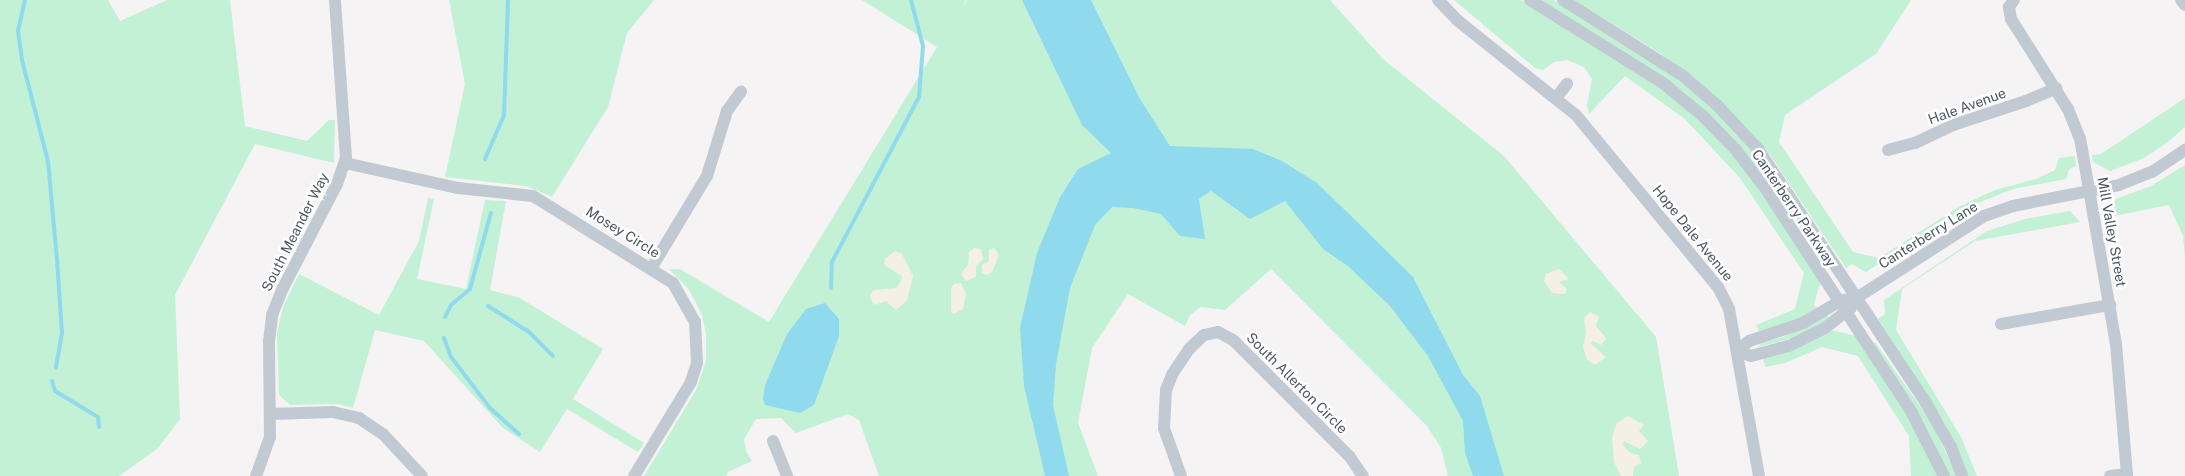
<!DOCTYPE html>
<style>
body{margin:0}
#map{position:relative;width:2185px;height:476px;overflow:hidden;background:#f5f3f3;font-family:"Public Sans",sans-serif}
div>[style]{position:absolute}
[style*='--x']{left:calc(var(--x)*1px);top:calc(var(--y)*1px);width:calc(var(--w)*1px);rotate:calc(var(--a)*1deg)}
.green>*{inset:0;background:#c3f1d5}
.sand>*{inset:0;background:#f5f0e5}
.water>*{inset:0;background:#90daee}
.stream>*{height:4px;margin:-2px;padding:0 2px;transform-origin:2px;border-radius:2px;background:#90daee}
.minor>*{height:12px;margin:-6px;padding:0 6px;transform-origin:6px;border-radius:6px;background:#c1cad2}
span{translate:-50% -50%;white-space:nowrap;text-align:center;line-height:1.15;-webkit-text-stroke:5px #fff;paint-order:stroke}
.street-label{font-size:14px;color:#4a5661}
</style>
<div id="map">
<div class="green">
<i style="clip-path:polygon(0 0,108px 0,120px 21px,167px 0,230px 0,245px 126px,307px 141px,329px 120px,335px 120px,334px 163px,255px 144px,175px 295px,180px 419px,157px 449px,119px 476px,0 476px)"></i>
<i style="clip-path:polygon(449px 0,654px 0,627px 33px,608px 107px,552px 197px,526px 186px,445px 177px,465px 84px)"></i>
<i style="clip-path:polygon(862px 0,966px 0,961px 9px,967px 0,1330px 0,1383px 59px,1504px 156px,1656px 337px,1679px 476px,1448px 476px,1441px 448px,1427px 426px,1271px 269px,1225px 310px,1201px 307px,1190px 315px,1185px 326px,1128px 294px,1092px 348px,1078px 423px,1098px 476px,879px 476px,859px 420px,848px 414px,796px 433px,781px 418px,756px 419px,744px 439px,746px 451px,752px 461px,728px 472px,726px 476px,644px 476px,696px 390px,706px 361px,706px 334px,702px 315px,689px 290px,669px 269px,680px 269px,769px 322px,937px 47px)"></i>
<i style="clip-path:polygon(1454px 0,1521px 0,1663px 89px,1708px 127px,1746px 171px,1823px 284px,1819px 286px,1814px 305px,1817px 308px,1800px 319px,1760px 332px,1756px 325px,1795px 309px,1804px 273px,1740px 178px,1685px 119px,1625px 76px,1589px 114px,1587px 105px,1592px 79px,1584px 67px,1567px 60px,1554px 62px,1543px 70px,1535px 68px)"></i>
<i style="clip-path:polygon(1538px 0,1553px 0,1562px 5px,1661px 67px,1708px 103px,1749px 146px,1785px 201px,1739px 145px,1683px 91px)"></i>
<i style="clip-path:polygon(1574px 0,1911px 0,1876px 54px,1785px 115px,1779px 142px,1853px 252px,1879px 258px,1960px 206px,1995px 190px,2036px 179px,2055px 170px,2059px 158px,2075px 156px,2076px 166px,2069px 169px,2066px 179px,2013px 189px,1963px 209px,1866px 272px,1852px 264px,1846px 268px,1770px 155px,1701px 84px,1658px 52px)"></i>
<i style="clip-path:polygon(2185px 98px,2185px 127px,2168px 142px,2144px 158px,2110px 171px,2093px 162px,2092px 155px,2101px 154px)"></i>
<i style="clip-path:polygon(2185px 165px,2185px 257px,2183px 236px,2169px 205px,2109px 217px,2115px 206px,2113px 200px,2151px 186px)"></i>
<i style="clip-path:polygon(428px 198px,434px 199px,417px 279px,466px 289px,485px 200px,506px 201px,490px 290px,520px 298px,603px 349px,573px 399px,644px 443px,638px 452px,567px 409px,540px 452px,503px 428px,424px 341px,375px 330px,353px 408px,338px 404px,290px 405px,279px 395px,277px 333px,283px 307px,299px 274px,379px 315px,419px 241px)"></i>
<i style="clip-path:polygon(2070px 211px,2080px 222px,1975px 241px,1902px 289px,1896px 330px,1961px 437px,1977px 476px,1968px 476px,1946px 425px,1878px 319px,1885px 314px,1884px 300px,1987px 231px,2025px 219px)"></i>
<i style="clip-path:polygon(1828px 315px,1829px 319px,1797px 337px,1759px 347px,1761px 342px,1783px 337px)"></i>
<i style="clip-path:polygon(1831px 330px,1856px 336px,1916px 428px,1938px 476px,1911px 476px,1909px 436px,1858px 356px,1822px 347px,1785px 363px,1765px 367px,1763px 358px)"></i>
<i style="clip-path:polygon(1875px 342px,1932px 423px,1957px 476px,1949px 476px,1932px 438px,1873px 344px)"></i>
</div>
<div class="sand">
<i style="clip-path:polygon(974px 248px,981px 249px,983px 259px,976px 266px,976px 277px,966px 281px,961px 274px,968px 265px,969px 252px)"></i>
<i style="clip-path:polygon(994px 248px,999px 255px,992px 272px,987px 275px,982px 273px,982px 265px,989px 261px,989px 250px)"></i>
<i style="clip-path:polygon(895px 251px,902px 254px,913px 276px,907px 300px,896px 310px,886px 301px,874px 305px,870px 297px,873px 290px,896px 288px,901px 282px,902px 276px,884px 265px,885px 259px)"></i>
<i style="clip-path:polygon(1559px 269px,1569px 279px,1559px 282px,1567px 289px,1565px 294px,1552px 293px,1544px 281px,1546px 274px)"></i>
<i style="clip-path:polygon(961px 283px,966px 294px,963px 309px,954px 314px,951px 312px,951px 288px,954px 284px)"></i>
<i style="clip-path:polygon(1590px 312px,1599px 316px,1596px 326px,1606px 338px,1601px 345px,1593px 341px,1590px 343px,1606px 357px,1595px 365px,1587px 360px,1583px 347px,1586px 333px,1584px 318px)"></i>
<i style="clip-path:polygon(1628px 416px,1644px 425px,1639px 431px,1648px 441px,1640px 449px,1624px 441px,1623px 445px,1630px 453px,1639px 455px,1641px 463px,1634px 467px,1633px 476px,1621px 476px,1614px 462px,1612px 437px,1617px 423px)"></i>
</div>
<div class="water">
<i style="clip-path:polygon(1022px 0,1091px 0,1140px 99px,1170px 146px,1253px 149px,1282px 161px,1317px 183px,1347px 212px,1413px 277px,1463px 375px,1480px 396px,1504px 476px,1473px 476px,1465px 453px,1463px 421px,1428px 356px,1390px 306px,1348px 266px,1323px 249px,1285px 201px,1250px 219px,1211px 191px,1199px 199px,1205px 239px,1180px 236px,1161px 214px,1133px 208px,1112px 207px,1095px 225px,1070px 288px,1056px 364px,1053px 405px,1069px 476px,1045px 476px,1024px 386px,1020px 328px,1037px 253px,1060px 197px,1078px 169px,1111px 153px,1082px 125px)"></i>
<i style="clip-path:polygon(825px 303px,839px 319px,839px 336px,814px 405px,800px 413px,765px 405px,763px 399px,765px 385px,787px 334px,806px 309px)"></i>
</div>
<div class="stream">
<i style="--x:25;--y:0;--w:32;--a:103"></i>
<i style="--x:18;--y:31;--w:29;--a:82"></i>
<i style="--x:22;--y:60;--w:104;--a:75.6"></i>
<i style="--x:48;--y:161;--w:99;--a:84.8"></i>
<i style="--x:57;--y:260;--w:73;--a:86.1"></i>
<i style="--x:62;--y:333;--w:35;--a:100"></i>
<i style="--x:485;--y:159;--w:48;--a:-66.6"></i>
<i style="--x:504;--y:115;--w:115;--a:-88"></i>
<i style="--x:831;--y:288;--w:26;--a:-88"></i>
<i style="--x:832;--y:262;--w:187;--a:-62.2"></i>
<i style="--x:919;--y:97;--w:51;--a:-85.5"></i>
<i style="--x:923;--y:46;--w:48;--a:-104.6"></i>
<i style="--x:488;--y:306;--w:49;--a:32.4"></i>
<i style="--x:529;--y:332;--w:34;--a:45"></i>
<i style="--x:445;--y:317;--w:13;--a:-63"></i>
<i style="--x:451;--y:305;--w:25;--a:-40"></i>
<i style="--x:470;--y:289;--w:79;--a:-74.6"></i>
<i style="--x:444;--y:338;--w:20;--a:70"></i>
<i style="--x:451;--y:357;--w:64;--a:52.6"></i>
<i style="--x:490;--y:408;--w:39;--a:42"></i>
<i style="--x:52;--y:381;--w:10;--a:73"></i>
<i style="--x:55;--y:391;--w:50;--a:31.2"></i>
<i style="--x:98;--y:417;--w:10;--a:84"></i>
</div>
<div class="minor">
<i style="--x:1438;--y:0;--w:28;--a:46"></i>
<i style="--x:1457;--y:20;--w:152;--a:38.6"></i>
<i style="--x:1576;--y:115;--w:223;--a:50.5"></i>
<i style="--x:1718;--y:287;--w:25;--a:63"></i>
<i style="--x:1729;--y:309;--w:170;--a:79.8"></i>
<i style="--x:1530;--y:0;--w:157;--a:32"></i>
<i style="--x:1663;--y:83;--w:52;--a:39.5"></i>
<i style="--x:1703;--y:116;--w:47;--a:45.9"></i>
<i style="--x:1736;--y:150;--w:48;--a:52.7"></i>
<i style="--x:1765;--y:188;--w:269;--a:56.8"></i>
<i style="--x:1912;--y:413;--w:71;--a:63.1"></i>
<i style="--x:1563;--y:0;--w:142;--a:32.3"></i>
<i style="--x:1683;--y:76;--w:45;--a:40.5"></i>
<i style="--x:1717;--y:105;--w:60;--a:47"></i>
<i style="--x:1758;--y:149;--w:305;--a:56.5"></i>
<i style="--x:1926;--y:403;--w:51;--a:60.4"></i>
<i style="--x:1951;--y:447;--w:31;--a:69"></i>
<i style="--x:2014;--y:0;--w:9;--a:126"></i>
<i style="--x:2009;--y:7;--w:12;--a:81"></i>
<i style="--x:2011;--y:19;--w:107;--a:57.7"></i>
<i style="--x:2068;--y:109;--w:31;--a:68"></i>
<i style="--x:2080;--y:138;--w:209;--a:80.1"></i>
<i style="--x:2116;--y:344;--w:132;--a:85.2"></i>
<i style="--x:2181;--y:0;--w:6;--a:51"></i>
<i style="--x:1556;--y:98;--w:18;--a:-52"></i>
<i style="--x:1888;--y:150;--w:28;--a:-15"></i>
<i style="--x:1915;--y:143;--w:42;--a:-25.3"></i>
<i style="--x:1953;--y:125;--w:77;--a:-18.2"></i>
<i style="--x:2026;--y:101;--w:33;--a:-23"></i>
<i style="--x:345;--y:163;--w:116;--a:12.5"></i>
<i style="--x:458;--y:188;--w:75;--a:6.1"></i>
<i style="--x:533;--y:196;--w:165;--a:31.9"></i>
<i style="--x:673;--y:283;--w:45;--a:60.6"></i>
<i style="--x:695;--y:322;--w:41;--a:87.2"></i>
<i style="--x:697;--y:363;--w:20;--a:108"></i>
<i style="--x:691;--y:382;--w:110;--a:121.2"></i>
<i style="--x:652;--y:267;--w:106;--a:-58.9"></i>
<i style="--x:707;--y:176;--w:68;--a:-72.9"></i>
<i style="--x:727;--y:111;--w:24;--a:-54"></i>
<i style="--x:2001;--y:324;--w:111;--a:-9.9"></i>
<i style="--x:1737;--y:350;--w:15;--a:-37"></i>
<i style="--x:1749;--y:341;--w:57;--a:-18.4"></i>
<i style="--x:1803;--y:323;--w:43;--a:-30.7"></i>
<i style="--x:1840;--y:301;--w:18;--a:-13"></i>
<i style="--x:1858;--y:297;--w:150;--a:-32.7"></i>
<i style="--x:1984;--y:216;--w:31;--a:-19"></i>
<i style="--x:2013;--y:206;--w:108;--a:-11.2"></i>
<i style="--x:2119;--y:185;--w:35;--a:-22"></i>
<i style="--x:2152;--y:172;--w:40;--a:-34"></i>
<i style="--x:1737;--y:350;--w:15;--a:23"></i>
<i style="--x:1751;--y:356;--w:39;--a:-15"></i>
<i style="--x:1789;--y:346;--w:40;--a:-26.6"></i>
<i style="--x:1825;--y:328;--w:33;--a:-38"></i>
<i style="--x:271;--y:414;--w:62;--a:-1.8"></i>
<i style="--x:333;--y:412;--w:27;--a:13"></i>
<i style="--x:359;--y:418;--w:29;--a:34"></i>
<i style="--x:383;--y:434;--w:57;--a:47.1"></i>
<i style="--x:773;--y:441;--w:38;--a:68"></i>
<i style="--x:256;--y:476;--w:41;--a:-70.3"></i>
<i style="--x:270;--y:437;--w:96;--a:-90.6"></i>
<i style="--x:269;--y:341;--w:26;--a:-83"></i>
<i style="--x:272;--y:315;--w:29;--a:-68"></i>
<i style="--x:283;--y:288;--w:117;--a:-62.6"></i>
<i style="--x:337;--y:184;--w:28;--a:-71"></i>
<i style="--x:346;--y:158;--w:158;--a:-94"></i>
<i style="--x:1181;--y:476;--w:51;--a:-109.5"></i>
<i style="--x:1164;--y:428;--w:38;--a:-87"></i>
<i style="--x:1166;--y:390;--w:18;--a:-68"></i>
<i style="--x:1173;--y:373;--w:29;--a:-56"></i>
<i style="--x:1189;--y:349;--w:21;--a:-43"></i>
<i style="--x:1204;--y:335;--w:14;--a:-12"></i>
<i style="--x:1218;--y:332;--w:17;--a:28"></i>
<i style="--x:1233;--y:340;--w:165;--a:45"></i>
<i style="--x:1350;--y:457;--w:23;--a:56"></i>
<i style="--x:2110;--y:476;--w:17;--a:-7"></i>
</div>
<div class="street-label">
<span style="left:1967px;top:106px;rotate:-20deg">Hale Avenue</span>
<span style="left:1794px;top:208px;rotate:56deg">Canterberry Parkway</span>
<span style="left:295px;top:232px;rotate:-63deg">South Meander Way</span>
<span style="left:623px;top:232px;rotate:32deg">Mosey Circle</span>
<span style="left:2112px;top:232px;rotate:80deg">Mill Valley Street</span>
<span style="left:1693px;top:233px;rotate:51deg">Hope Dale Avenue</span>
<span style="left:1928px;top:235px;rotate:-32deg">Canterberry Lane</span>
<span style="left:1297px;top:383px;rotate:45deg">South Allerton Circle</span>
</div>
</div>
